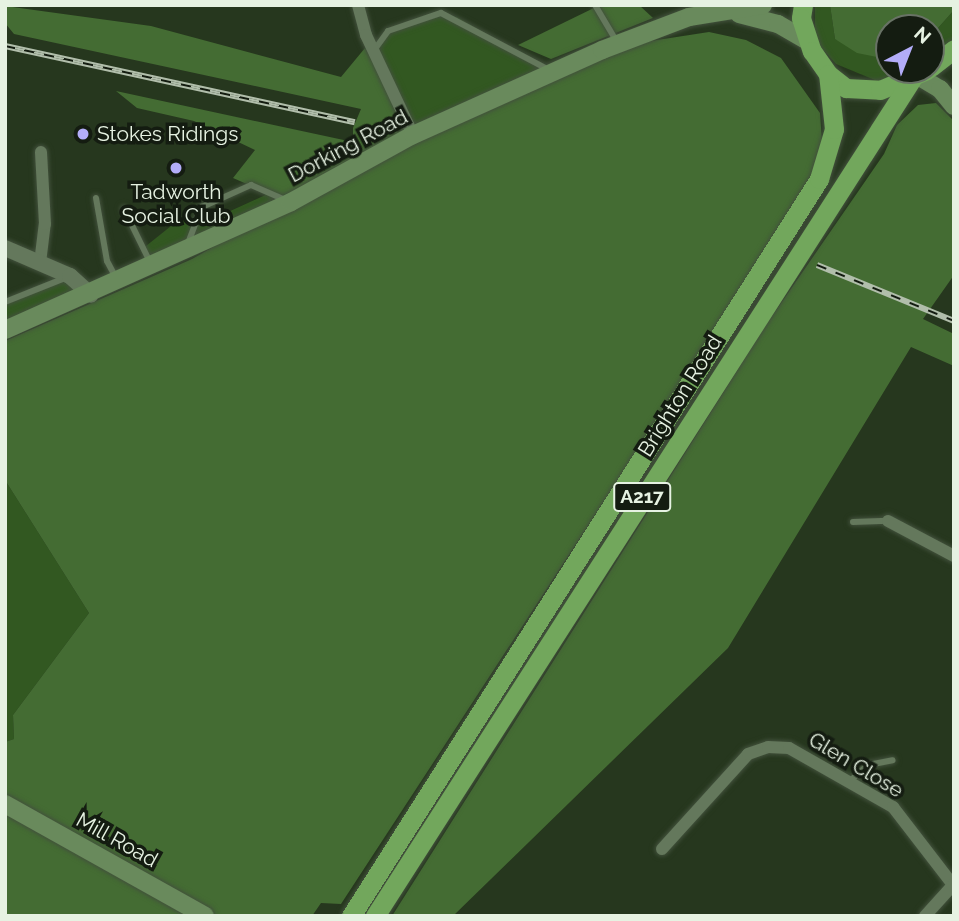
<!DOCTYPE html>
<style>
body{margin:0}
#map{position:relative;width:959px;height:921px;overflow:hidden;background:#26371e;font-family:Raleway,sans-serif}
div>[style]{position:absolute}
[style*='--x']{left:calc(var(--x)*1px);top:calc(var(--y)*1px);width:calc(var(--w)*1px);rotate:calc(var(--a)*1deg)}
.green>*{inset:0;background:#325821}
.forest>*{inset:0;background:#446c33}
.roads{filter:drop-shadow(0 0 2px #42513c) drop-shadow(0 0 2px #42513c)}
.service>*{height:6px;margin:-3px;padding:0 3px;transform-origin:3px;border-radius:3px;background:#64785c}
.minor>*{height:12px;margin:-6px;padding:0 6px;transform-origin:6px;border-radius:6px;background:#64785c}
.tertiary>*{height:16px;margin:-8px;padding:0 8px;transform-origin:8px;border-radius:8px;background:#64785c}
.secondary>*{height:18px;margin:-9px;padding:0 9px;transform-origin:9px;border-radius:9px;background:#698a5c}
.trunk>*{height:19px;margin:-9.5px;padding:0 9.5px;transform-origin:9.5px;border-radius:9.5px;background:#72a75c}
.rail>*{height:6px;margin-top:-3px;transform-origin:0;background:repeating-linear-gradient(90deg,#141c11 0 10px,#b1beab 0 20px);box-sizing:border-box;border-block:2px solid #b1beab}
.dots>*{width:19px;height:19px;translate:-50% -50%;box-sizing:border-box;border:4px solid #141c11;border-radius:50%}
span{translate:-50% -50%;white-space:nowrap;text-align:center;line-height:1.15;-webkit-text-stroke:7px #141c11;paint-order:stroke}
.shield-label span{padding:2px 5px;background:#141c11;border:2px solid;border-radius:5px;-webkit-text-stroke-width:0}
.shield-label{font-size:19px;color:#e6f2e2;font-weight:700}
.poi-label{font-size:21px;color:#e6f2e2}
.left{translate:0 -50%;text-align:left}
.street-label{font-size:21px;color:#e6f2e2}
.frame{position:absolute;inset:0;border:7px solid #e6f2e2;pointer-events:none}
.north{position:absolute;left:875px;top:14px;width:70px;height:70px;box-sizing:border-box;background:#141c11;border:2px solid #687265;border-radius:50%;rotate:42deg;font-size:19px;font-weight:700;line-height:28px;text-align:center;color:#e6f2e2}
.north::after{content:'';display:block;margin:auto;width:24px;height:32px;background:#b3adf9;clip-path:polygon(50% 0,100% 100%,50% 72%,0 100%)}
</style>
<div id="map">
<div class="green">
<i style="clip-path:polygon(830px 5px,835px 39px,882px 58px,889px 57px,889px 70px,912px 70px,882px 83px,836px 64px,815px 41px,815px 7px)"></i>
<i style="clip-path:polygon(954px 10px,954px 38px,931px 57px,931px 36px)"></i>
<i style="clip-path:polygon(434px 14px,457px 17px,553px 72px,413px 135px,376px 44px,382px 34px)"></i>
<i style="clip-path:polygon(272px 192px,291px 202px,151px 267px,146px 246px,181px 218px,197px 219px,195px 227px)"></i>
<i style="clip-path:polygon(70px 276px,87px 290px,5px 330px,5px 302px)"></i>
<i style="clip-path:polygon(5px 480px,89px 613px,13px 715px,14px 739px,5px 742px)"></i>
</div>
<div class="forest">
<i style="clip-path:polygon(600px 5px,639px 5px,653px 18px,551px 59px,518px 45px)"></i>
<i style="clip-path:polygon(830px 5px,954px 5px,954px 10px,931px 36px,931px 28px,889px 28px,889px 57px,882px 58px,857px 53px,835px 39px)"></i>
<i style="clip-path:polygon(5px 6px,151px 26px,341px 77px,365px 48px,413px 135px,644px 42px,709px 32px,746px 40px,781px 58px,820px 113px,822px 142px,809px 187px,341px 904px,321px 903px,312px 916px,5px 916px,5px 742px,14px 739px,13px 715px,89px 613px,5px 480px,5px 341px,192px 259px,290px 203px,233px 178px,255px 150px,194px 121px,137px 108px,116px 91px,353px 142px,353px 128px,361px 109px,14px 34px,5px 23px)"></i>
<i style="clip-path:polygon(936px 103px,954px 121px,954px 275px,923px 319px,954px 334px,954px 366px,911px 347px,728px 648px,453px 916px,392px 916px,768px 322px,884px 154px,897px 125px,918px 105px)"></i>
</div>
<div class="roads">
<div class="service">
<i style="--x:595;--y:5;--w:43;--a:59.3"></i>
<i style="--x:375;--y:49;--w:22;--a:-54"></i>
<i style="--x:388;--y:31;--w:56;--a:-18.8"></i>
<i style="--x:441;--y:13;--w:122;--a:27.8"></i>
<i style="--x:96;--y:198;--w:64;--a:80.1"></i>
<i style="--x:107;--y:261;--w:19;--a:62"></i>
<i style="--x:124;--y:209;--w:59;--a:63.9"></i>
<i style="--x:188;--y:243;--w:39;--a:-69"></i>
<i style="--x:202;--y:207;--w:54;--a:-24.2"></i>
<i style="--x:251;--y:185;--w:40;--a:23.4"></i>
<i style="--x:5;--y:302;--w:65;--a:-21.8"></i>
<i style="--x:853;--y:522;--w:35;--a:-2"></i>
<i style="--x:850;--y:781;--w:24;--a:-42"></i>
<i style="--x:868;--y:765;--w:25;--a:-11"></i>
</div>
<div class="minor">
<i style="--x:358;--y:5;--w:31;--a:75"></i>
<i style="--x:366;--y:35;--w:110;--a:64.8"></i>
<i style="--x:40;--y:263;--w:39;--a:-83"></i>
<i style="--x:45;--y:224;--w:72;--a:-93.2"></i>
<i style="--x:888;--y:521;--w:75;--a:27.9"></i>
<i style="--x:662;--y:849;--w:128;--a:-47.8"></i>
<i style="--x:748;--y:754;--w:21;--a:-19"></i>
<i style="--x:768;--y:747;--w:21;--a:3"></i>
<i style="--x:789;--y:748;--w:120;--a:29.6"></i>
<i style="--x:893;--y:807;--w:98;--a:52.4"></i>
<i style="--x:925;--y:916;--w:43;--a:-47.8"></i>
</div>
<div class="tertiary">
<i style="--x:5;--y:248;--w:71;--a:23.3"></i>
<i style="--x:70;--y:276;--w:28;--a:42"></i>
</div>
<div class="secondary">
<i style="--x:739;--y:14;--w:40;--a:14.4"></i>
<i style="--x:778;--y:24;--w:32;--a:30"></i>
<i style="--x:918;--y:76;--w:26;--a:31"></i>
<i style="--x:940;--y:89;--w:22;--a:51"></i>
<i style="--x:5;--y:330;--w:313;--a:-24.1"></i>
<i style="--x:291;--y:202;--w:139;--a:-28.8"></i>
<i style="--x:413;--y:135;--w:207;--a:-24.2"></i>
<i style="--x:602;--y:50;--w:93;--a:-20.8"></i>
<i style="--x:689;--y:17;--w:75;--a:-9.2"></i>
<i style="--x:5;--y:804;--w:229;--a:29.2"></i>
</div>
<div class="trunk">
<i style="--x:803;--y:5;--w:13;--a:99"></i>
<i style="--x:801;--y:18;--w:35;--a:72"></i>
<i style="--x:812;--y:51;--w:28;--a:55"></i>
<i style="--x:828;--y:74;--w:23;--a:38"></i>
<i style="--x:846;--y:88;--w:34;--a:3"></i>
<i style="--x:880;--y:90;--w:51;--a:-23.1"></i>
<i style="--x:931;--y:67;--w:29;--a:-38"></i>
<i style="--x:351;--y:916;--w:873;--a:-57.58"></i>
<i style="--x:819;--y:179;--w:52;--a:-73.3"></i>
<i style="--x:834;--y:129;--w:55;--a:-96.2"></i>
<i style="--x:375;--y:916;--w:994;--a:-57.32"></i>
</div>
</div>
<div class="rail">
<i style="--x:5;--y:46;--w:358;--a:12.3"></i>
<i style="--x:817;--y:265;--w:148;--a:22.2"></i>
</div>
<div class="dots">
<i style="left:83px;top:134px;background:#b3adf9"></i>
<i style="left:176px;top:168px;background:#b3adf9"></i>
</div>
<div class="shield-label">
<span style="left:642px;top:497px">A217</span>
</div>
<div class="poi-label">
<span class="left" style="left:97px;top:134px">Stokes Ridings</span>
<span style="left:176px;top:204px">Tadworth<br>Social Club</span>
</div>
<div class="street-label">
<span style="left:348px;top:146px;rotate:-28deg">Dorking Road</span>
<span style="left:680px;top:396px;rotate:-58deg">Brighton Road</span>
<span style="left:856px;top:765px;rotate:31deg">Glen Close</span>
<span style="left:117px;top:840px;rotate:29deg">Mill Road</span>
</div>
<div class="frame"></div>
<div class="north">N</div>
</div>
